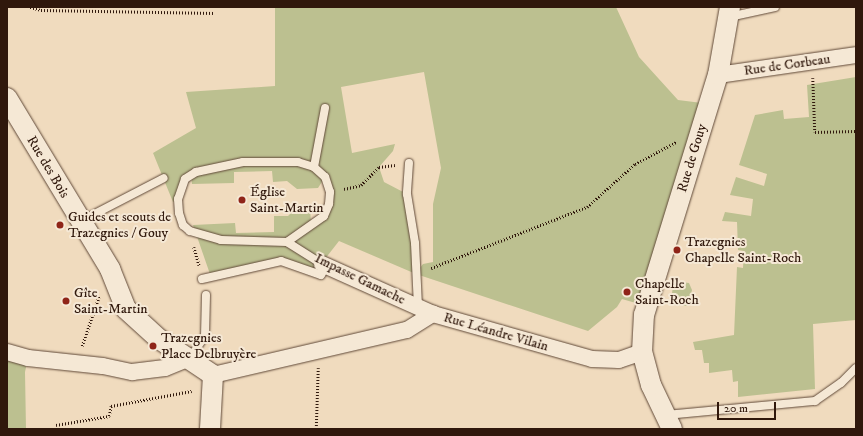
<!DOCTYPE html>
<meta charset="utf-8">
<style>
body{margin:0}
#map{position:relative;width:863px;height:436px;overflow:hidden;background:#f0dbbe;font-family:"IM FELL DW Pica",serif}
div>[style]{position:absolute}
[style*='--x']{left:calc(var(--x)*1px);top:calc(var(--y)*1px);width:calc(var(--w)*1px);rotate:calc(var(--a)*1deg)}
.green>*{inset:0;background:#bcc090}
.path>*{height:2.5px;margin-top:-1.25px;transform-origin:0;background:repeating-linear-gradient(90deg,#30180c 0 1px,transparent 0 3px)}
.roads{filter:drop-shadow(0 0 1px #604938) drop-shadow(0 0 1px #604938)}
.service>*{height:8px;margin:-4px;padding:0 4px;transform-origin:4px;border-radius:4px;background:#f5e8d5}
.minor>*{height:16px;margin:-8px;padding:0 8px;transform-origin:8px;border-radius:8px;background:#f5e8d5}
.tertiary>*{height:20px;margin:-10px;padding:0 10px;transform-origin:10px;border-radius:10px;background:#f5e8d5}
.dots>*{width:11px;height:11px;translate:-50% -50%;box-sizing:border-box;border:2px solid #f5e8d5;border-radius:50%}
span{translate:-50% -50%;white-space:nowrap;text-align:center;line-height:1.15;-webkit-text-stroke:4px #f5e8d5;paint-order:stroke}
.street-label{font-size:14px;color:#30180c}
.poi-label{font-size:14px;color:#30180c}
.left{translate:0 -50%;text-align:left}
.frame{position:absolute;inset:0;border:8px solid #30180c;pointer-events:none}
.scale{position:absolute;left:717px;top:402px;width:59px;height:18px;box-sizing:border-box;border:2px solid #30180c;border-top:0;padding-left:5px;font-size:12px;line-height:14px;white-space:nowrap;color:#30180c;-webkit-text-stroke:3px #f5e8d5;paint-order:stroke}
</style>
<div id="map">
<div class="green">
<i style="clip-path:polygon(evenodd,275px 7px,616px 7px,639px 57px,678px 100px,702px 103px,646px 306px,622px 299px,617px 307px,588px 331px,416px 274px,339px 241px,314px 273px,281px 261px,211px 277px,193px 225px,235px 223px,236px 233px,274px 232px,274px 216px,288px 216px,297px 207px,310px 206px,311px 225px,329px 204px,325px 177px,318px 188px,297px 189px,287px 181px,273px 182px,272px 171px,234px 172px,234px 183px,192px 184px,191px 175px,178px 199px,173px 202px,153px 153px,196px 128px,186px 92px,275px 86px,275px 7px,424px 72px,441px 168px,433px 204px,433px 262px,423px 264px,416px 273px,407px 194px,384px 182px,379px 167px,393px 151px,395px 144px,352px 153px,341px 87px,424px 72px)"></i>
<i style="clip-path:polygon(856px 77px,856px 320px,813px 324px,815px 389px,738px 397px,738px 381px,733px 382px,732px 370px,709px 373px,709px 363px,704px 363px,702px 350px,695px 350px,693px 342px,734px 335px,737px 267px,743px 268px,744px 251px,738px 250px,737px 222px,722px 221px,725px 212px,751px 216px,753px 199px,730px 195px,736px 177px,764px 186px,767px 174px,739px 165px,755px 115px,783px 110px,784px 119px,809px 117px,807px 85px)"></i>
<i style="clip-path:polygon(674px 281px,689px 283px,692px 290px,688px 306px,670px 305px)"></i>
<i style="clip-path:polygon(7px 353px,28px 358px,25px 372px,26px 429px,7px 429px)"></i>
</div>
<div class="path">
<i style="--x:30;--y:7;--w:11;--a:15"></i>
<i style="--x:41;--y:10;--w:174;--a:1"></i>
<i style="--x:813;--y:78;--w:54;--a:87.9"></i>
<i style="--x:815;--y:132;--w:41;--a:-1.4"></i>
<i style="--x:344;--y:189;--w:17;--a:-13"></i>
<i style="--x:361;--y:185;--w:25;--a:-45"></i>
<i style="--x:379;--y:167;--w:16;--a:-7"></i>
<i style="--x:194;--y:247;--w:19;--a:74"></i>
<i style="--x:431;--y:268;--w:168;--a:-21.4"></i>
<i style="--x:587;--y:207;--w:64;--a:-41.9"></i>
<i style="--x:635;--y:164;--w:47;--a:-28.2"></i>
<i style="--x:82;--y:346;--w:53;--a:-71.2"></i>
<i style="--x:56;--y:425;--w:54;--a:-9.6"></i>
<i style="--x:109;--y:416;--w:10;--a:-79"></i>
<i style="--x:111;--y:406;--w:82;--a:-10.5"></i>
<i style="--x:316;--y:429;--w:61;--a:-88.1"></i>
</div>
<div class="roads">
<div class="service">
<i style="--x:729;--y:17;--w:47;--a:-12.3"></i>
<i style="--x:409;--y:163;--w:31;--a:94"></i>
<i style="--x:407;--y:194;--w:50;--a:80.7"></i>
<i style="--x:415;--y:243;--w:64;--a:87.3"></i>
<i style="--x:314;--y:167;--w:60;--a:-79.4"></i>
<i style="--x:81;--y:221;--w:93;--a:-27.4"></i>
<i style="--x:287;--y:242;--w:45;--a:-35.1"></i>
<i style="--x:324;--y:216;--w:13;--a:-67"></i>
<i style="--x:329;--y:204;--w:12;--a:-85"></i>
<i style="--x:330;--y:192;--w:16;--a:-108"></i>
<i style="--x:325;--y:177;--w:15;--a:-138"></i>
<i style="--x:314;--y:167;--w:17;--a:-163"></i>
<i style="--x:298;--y:162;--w:55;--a:180"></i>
<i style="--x:243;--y:162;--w:48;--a:168"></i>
<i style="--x:196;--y:172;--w:13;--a:148"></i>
<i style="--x:185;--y:179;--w:21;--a:109"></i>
<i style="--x:178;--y:199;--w:14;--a:86"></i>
<i style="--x:179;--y:213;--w:13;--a:72"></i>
<i style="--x:183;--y:225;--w:9;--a:41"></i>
<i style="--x:190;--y:231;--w:32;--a:16"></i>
<i style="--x:221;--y:240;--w:66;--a:1.7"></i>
<i style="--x:287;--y:242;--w:41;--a:32.2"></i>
<i style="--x:202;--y:279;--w:81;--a:-12.8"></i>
<i style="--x:281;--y:261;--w:42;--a:19.3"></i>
<i style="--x:321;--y:275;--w:10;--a:-61"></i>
<i style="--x:190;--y:358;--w:27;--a:-56"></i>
<i style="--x:205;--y:336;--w:41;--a:-88.6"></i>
<i style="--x:666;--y:415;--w:150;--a:-5.4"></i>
<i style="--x:815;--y:401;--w:32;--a:-35"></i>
<i style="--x:841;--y:383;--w:21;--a:-45"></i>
</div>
<div class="minor">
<i style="--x:718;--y:75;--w:139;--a:-8.2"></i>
<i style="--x:322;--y:264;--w:122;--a:24.2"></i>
<i style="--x:7;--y:352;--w:22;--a:16"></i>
<i style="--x:28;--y:358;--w:75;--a:6.1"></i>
<i style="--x:103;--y:366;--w:30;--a:12"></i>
<i style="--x:132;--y:372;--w:33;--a:-7"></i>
<i style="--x:165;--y:368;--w:27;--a:-22"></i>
<i style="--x:213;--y:375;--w:199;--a:-13.1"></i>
<i style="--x:407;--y:330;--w:31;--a:-32"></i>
<i style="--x:433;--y:314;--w:165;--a:15.8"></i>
<i style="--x:592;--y:359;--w:27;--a:2"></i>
<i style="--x:619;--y:360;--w:24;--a:-19"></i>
</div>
<div class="tertiary">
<i style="--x:7;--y:98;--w:200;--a:58.9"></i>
<i style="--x:110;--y:269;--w:43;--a:68.2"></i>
<i style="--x:126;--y:309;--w:45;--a:42.3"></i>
<i style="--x:159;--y:339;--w:65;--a:33.7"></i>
<i style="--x:213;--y:375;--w:54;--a:93.2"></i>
<i style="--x:672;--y:429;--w:49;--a:-115.5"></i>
<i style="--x:651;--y:385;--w:34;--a:-105"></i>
<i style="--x:642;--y:352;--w:37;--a:-87"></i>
<i style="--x:644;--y:315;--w:251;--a:-72.9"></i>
<i style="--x:718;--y:75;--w:69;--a:-80"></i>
</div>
</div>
<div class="dots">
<i style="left:242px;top:200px;background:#8f2418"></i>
<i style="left:60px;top:225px;background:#8f2418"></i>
<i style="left:677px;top:250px;background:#8f2418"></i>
<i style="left:627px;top:292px;background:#8f2418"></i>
<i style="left:66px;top:301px;background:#8f2418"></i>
<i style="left:153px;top:346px;background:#8f2418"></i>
</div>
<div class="street-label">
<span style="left:787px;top:65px;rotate:-8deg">Rue de Corbeau</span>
<span style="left:692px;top:158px;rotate:-73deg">Rue de Gouy</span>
<span style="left:48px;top:167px;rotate:59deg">Rue des Bois</span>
<span style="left:360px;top:279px;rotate:26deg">Impasse Gamache</span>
<span style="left:496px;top:332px;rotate:16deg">Rue Léandre Vilain</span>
</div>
<div class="poi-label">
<span class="left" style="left:250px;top:200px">Église<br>Saint-Martin</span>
<span class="left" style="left:68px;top:225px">Guides et scouts de<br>Trazegnies / Gouy</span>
<span class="left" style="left:685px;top:250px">Trazegnies<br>Chapelle Saint-Roch</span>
<span class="left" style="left:635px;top:292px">Chapelle<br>Saint-Roch</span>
<span class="left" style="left:74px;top:301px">Gîte<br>Saint-Martin</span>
<span class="left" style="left:161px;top:346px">Trazegnies<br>Place Delbruyère</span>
</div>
<div class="frame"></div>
<div class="scale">20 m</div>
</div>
